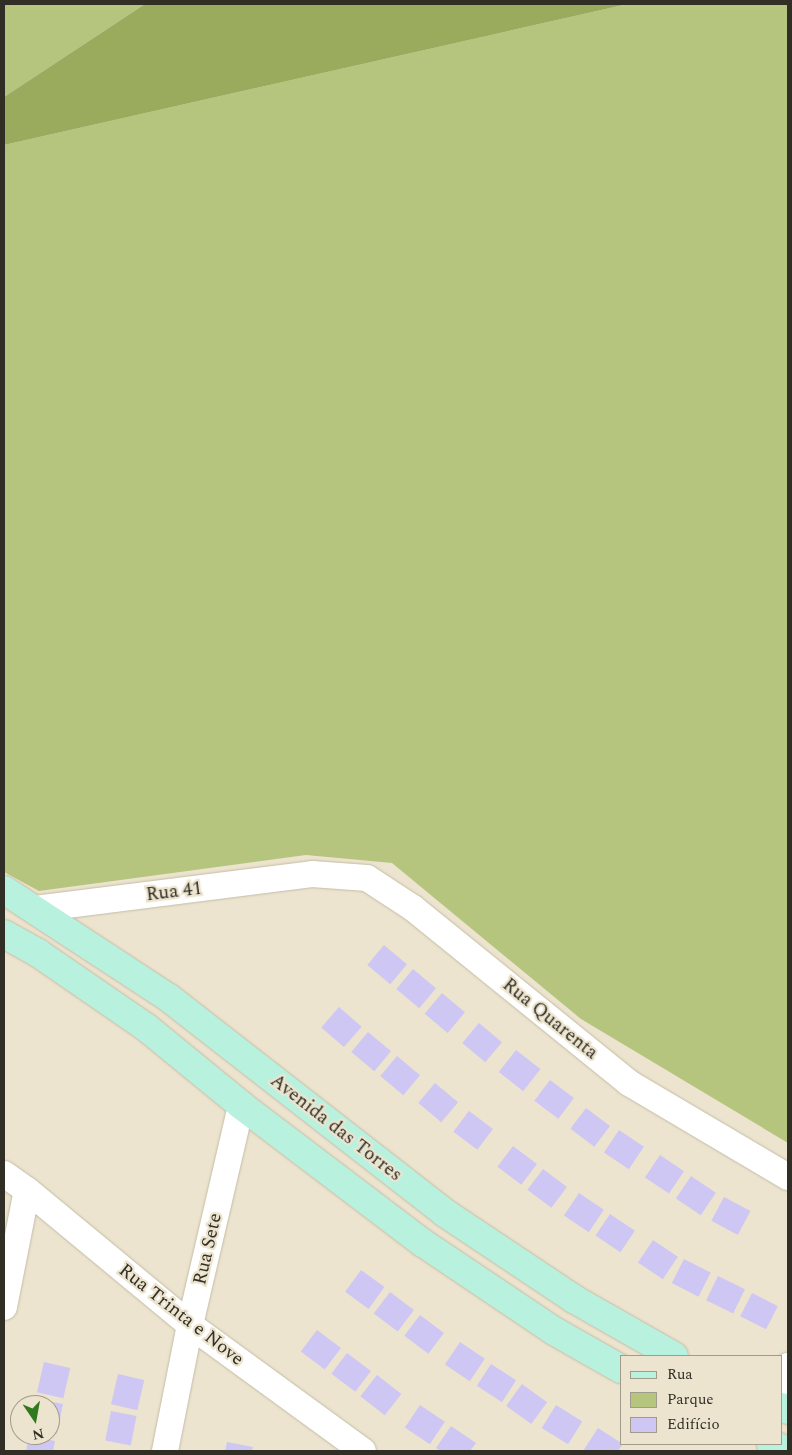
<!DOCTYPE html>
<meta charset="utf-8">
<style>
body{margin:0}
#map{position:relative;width:792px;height:1455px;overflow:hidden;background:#ece4ce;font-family:Spectral,serif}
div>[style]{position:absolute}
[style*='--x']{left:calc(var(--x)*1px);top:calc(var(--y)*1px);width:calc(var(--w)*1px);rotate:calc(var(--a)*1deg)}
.green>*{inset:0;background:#b5c57e}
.forest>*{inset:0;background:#9bab5e}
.building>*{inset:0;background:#cec7f4;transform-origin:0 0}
.roads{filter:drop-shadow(0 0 1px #c4bca7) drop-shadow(0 0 1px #c4bca7)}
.street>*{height:26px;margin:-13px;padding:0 13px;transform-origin:13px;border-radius:13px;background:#fff}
.secondary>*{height:28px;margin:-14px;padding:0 14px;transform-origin:14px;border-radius:14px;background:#b9f1df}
span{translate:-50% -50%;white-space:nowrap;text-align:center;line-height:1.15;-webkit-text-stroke:4.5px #ece4ce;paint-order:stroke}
.street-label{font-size:19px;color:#312e26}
.frame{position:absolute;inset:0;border:5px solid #312e26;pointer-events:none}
.legend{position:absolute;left:620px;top:1355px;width:162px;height:90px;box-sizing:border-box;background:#ece4ce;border:1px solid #a19b8b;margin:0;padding:6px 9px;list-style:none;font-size:15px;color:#312e26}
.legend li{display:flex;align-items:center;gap:10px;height:25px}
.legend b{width:25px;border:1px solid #a19b8b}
.north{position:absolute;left:10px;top:1395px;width:50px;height:50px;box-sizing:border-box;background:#ece4ce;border:1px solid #a19b8b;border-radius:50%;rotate:168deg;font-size:14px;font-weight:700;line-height:20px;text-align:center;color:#312e26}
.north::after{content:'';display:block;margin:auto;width:18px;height:22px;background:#31791e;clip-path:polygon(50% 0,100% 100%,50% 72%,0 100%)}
</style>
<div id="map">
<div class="green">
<i style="clip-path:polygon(4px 4px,145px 4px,4px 97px)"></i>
<i style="clip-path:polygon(628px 4px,788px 4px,788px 1143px,581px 1019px,392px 863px,306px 855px,39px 891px,4px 872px,4px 145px)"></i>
</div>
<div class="forest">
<i style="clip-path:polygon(145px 4px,628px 4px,4px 145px,4px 97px)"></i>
</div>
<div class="building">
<i style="left:384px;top:945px;width:30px;height:26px;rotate:40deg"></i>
<i style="left:413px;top:969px;width:30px;height:26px;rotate:40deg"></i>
<i style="left:442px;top:993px;width:30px;height:27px;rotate:40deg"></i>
<i style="left:339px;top:1007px;width:30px;height:27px;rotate:41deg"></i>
<i style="left:479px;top:1023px;width:30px;height:26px;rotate:40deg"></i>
<i style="left:368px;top:1032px;width:30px;height:26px;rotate:40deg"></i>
<i style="left:516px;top:1050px;width:31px;height:28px;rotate:38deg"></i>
<i style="left:397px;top:1056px;width:30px;height:26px;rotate:40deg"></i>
<i style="left:550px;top:1080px;width:30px;height:26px;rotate:37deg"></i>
<i style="left:435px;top:1083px;width:30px;height:26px;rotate:40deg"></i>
<i style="left:586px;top:1108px;width:30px;height:26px;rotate:37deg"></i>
<i style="left:469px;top:1111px;width:30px;height:26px;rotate:37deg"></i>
<i style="left:619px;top:1130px;width:30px;height:27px;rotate:34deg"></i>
<i style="left:513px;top:1146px;width:30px;height:26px;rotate:37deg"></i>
<i style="left:660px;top:1155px;width:29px;height:27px;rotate:34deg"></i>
<i style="left:543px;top:1169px;width:30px;height:26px;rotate:37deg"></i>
<i style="left:691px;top:1176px;width:30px;height:27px;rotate:34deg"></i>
<i style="left:579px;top:1193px;width:30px;height:27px;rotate:34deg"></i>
<i style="left:724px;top:1197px;width:30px;height:27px;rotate:28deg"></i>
<i style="left:610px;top:1214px;width:30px;height:26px;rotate:34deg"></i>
<i style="left:653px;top:1240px;width:30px;height:27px;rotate:34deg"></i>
<i style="left:684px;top:1259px;width:30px;height:27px;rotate:27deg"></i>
<i style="left:361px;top:1270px;width:29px;height:27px;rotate:36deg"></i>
<i style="left:718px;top:1276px;width:30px;height:27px;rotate:26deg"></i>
<i style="left:390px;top:1292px;width:30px;height:27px;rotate:37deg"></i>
<i style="left:752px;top:1293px;width:29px;height:26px;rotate:27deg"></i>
<i style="left:420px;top:1315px;width:30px;height:26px;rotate:37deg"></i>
<i style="left:317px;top:1330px;width:30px;height:27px;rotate:37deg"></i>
<i style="left:460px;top:1342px;width:30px;height:27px;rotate:34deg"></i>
<i style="left:347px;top:1353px;width:30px;height:26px;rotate:37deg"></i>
<i style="left:44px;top:1362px;width:27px;height:31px;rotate:13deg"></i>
<i style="left:491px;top:1364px;width:30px;height:26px;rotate:33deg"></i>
<i style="left:118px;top:1374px;width:27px;height:31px;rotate:13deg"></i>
<i style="left:377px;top:1375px;width:31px;height:27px;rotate:38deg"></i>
<i style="left:522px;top:1384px;width:31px;height:27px;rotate:36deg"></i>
<i style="clip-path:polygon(37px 1399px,63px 1404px,57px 1434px,50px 1432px,50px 1405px,35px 1405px)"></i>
<i style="left:420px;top:1405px;width:30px;height:27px;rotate:34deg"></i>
<i style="left:556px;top:1405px;width:31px;height:27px;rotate:32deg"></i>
<i style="left:111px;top:1411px;width:26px;height:30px;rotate:11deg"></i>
<i style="clip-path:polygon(451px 1426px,476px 1443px,470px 1451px,440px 1451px,436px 1448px)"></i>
<i style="clip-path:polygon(598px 1428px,623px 1444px,618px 1451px,583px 1451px)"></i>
<i style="clip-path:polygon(29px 1436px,55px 1441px,53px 1451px,26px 1451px)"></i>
<i style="clip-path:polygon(227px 1442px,253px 1447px,252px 1451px,225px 1451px)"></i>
</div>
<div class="roads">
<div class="street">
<i style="--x:35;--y:909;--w:279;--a:-7.2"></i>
<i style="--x:312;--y:874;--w:55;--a:4.2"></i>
<i style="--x:367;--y:878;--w:55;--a:33.1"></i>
<i style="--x:413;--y:908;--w:278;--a:39"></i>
<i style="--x:629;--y:1083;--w:185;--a:30.6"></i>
<i style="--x:4;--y:1174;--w:28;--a:35"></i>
<i style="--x:27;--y:1190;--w:212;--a:39.6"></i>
<i style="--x:190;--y:1325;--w:214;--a:36.1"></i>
<i style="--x:4;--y:1307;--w:119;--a:-78.9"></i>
<i style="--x:781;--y:1403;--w:38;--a:-79"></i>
<i style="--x:165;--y:1451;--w:128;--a:-78.8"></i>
<i style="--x:190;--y:1325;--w:226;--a:-76.9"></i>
</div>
<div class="secondary">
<i style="--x:4;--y:890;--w:197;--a:33.2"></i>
<i style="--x:169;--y:998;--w:350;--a:37.9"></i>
<i style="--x:445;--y:1213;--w:155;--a:33.7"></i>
<i style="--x:574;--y:1299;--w:115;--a:29.7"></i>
<i style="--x:4;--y:934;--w:39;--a:29"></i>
<i style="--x:38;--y:953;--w:132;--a:34.5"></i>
<i style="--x:147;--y:1028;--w:122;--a:39.3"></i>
<i style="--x:241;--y:1105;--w:228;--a:37.2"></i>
<i style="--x:423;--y:1243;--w:158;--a:33.9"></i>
<i style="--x:554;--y:1331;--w:77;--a:29.6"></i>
<i style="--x:781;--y:1407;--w:8;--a:23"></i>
<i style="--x:771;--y:1444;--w:18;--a:22"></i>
</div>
</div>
<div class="street-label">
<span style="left:174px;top:892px;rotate:-7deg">Rua 41</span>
<span style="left:550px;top:1019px;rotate:39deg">Rua Quarenta</span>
<span style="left:336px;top:1128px;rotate:38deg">Avenida das Torres</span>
<span style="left:208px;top:1249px;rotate:-77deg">Rua Sete</span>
<span style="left:181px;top:1315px;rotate:38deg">Rua Trinta e Nove</span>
</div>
<div class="frame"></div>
<ul class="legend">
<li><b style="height:6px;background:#b9f1df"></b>Rua</li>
<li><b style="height:14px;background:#b5c57e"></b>Parque</li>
<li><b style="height:14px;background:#cec7f4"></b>Edifício</li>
</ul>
<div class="north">N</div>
</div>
